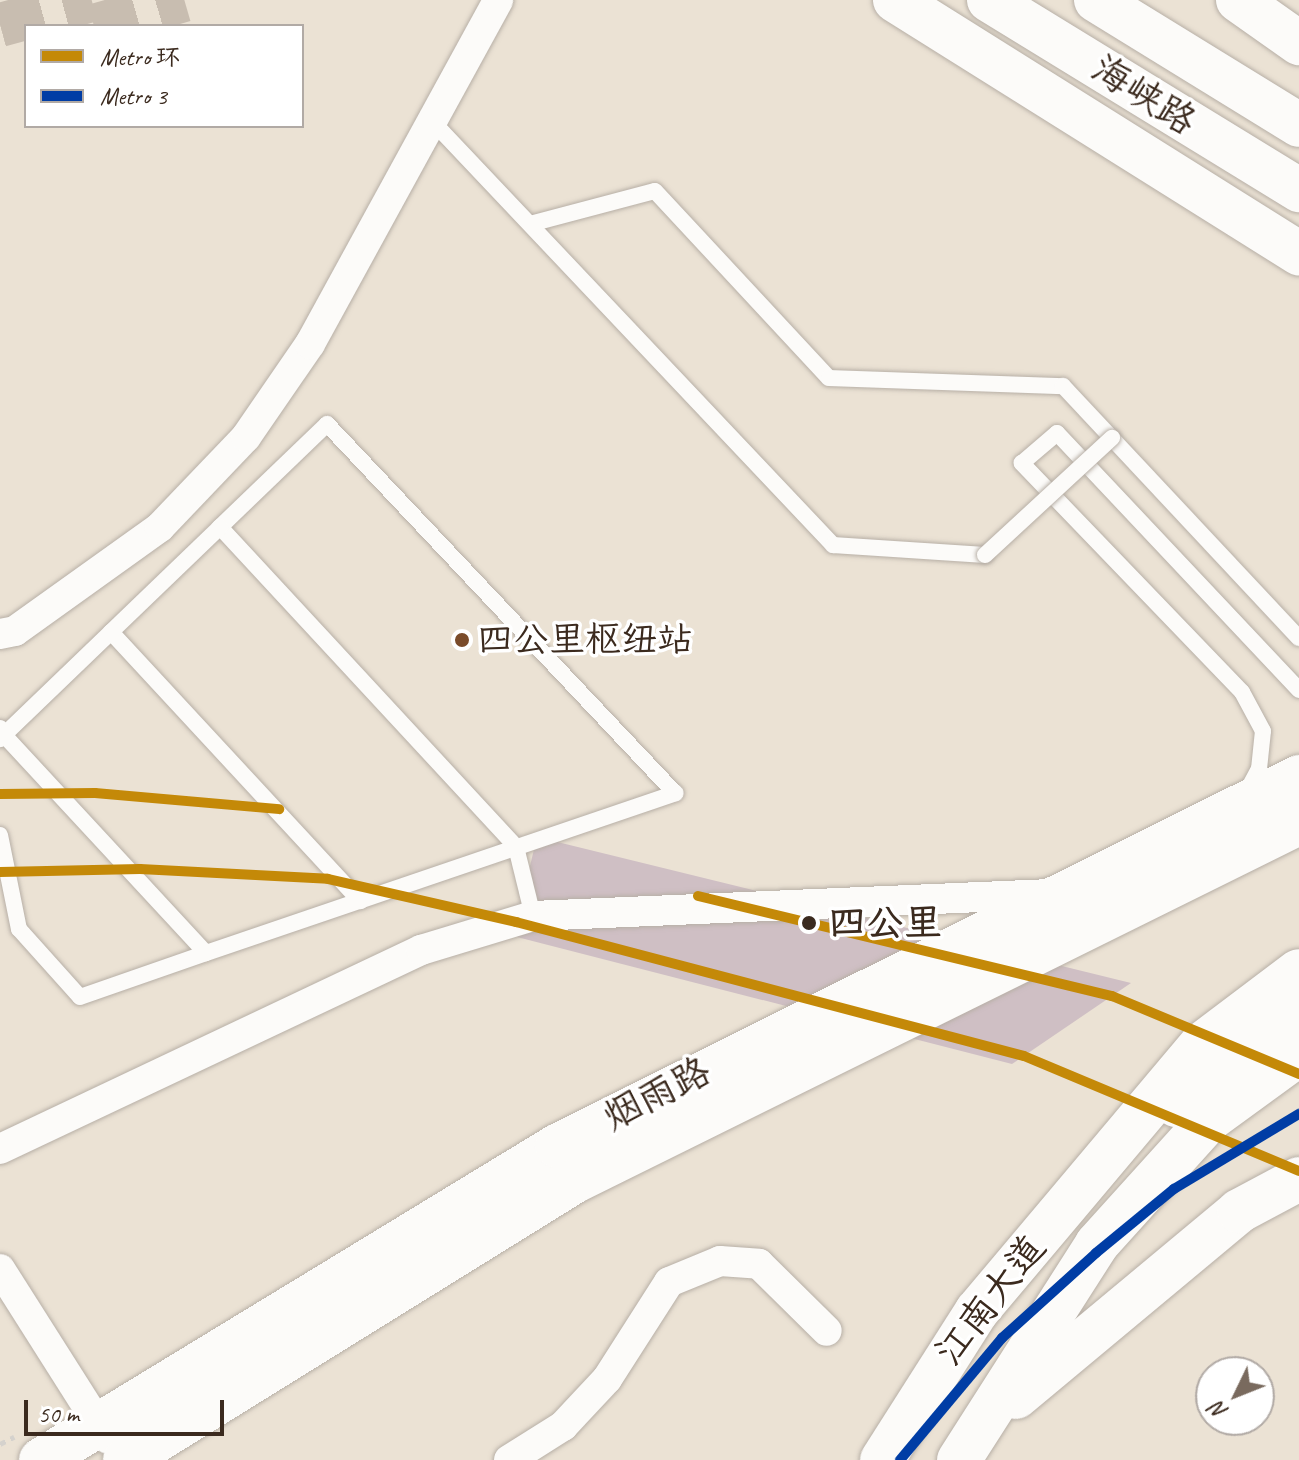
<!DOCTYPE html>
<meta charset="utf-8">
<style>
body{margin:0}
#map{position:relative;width:1299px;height:1460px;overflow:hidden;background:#ebe2d4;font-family:Caveat,"LXGW WenKai TC",sans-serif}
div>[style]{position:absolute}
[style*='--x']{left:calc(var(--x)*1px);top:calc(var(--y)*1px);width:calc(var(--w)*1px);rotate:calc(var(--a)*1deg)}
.building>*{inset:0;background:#cfbfc4}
.secondary-tunnel>*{height:44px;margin-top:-22px;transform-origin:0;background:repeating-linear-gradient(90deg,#c8bdb0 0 44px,transparent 0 66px)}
.path>*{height:5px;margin-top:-2.5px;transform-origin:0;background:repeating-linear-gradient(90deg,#d5d2cd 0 6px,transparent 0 12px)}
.roads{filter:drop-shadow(0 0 2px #b7afa6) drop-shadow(0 0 2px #b7afa6)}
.lane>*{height:16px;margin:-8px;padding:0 8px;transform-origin:8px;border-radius:8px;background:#fcfbf9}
.street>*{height:30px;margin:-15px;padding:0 15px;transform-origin:15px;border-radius:15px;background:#fcfbf9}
.secondary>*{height:44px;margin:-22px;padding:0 22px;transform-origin:22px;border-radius:22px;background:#fcfbf9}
.highway>*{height:44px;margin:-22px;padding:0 22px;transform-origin:22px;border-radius:22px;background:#fcfbf9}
.bridges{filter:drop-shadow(0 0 2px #b7afa6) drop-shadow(0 0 2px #b7afa6)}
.lane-bridge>*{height:16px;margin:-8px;padding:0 8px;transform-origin:8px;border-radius:8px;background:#fcfbf9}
.metro-1>*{height:10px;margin:-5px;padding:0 5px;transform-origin:5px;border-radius:5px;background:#c48908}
.metro-2>*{height:10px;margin:-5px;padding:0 5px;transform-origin:5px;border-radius:5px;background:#003da5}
.dots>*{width:22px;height:22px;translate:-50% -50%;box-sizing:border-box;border:4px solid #fff;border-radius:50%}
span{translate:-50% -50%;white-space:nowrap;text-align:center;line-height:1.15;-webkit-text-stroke:7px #fff;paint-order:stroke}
.bus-label{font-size:36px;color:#3b2a1e}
.left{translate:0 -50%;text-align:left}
.street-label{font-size:38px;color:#3b2a1e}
.stop-label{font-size:38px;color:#3b2a1e;font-weight:700}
.legend{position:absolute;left:24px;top:24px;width:280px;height:104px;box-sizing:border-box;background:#fff;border:2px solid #b1aaa5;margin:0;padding:10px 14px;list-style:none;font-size:24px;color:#3b2a1e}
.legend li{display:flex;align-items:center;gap:16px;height:40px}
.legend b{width:40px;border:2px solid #b1aaa5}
.north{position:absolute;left:1195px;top:1356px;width:80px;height:80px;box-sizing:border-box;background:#fff;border:2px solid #b1aaa5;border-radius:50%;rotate:227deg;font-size:22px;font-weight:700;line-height:32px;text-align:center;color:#3b2a1e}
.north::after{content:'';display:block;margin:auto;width:28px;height:36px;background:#796a5e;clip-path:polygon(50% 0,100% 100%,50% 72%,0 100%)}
.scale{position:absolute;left:24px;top:1400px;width:200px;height:36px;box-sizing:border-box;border:4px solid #3b2a1e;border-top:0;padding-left:10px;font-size:24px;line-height:28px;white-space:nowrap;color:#3b2a1e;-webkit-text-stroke:6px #fff;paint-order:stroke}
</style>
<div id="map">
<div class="building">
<i style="clip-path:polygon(537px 837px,1131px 983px,1012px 1064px,513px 936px)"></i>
</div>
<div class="secondary-tunnel">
<i style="--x:0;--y:25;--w:95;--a:-15.2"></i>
<i style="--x:94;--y:26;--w:94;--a:-16.1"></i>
</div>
<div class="path">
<i style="--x:0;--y:1444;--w:16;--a:-27"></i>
</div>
<div class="roads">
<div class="lane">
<i style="--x:432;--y:121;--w:584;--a:46.6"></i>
<i style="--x:833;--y:545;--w:152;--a:3.8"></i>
<i style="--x:530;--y:224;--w:129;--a:-14.8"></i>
<i style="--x:655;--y:191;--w:255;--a:47.1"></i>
<i style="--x:829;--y:378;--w:234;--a:2"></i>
<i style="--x:1063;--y:386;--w:345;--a:46.9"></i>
<i style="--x:220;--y:527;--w:436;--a:47.2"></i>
<i style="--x:516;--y:847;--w:71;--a:76.2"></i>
<i style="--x:111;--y:632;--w:367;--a:47.2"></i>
<i style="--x:0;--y:728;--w:8;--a:60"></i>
<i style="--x:4;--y:735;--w:297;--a:47.2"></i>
<i style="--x:206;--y:953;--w:496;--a:-18.8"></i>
<i style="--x:675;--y:793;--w:507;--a:-133.32"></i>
<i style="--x:327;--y:424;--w:149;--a:136.1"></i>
<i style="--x:220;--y:527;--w:151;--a:136.1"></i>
<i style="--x:111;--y:632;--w:149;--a:136.1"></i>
<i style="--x:4;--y:735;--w:6;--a:135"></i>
<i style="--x:1246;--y:793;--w:27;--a:-62"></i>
<i style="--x:1259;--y:769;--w:38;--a:-84"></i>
<i style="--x:1263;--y:731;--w:44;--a:-118.3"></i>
<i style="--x:1242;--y:692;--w:318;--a:-133.9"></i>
<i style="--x:1022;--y:463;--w:46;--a:-40.6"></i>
<i style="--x:1057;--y:433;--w:353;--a:46.7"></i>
<i style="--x:0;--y:835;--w:96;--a:78.6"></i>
<i style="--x:19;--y:929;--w:91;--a:48.1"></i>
<i style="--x:80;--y:997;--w:133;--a:-19.2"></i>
</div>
<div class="street">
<i style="--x:0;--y:634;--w:15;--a:-11"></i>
<i style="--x:15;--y:631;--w:178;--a:-35.6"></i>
<i style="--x:160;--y:527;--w:124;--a:-46.3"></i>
<i style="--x:246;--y:437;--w:113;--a:-55.5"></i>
<i style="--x:310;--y:344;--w:392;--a:-61.3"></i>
<i style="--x:0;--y:1149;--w:466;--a:-25.3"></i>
<i style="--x:421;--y:950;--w:117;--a:-16.9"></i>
<i style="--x:533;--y:916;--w:519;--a:-2.43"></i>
<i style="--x:0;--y:1269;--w:201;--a:57.6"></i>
<i style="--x:509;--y:1460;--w:64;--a:-32.2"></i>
<i style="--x:563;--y:1426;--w:64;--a:-46.9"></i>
<i style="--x:607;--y:1379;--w:115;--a:-57.4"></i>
<i style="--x:669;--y:1282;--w:55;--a:-22.4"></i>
<i style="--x:720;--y:1261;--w:39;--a:4"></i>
<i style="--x:759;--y:1264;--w:95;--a:44.6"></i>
</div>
<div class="secondary">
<i style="--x:1238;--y:0;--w:75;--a:35.2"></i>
<i style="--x:41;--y:1460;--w:604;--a:-31.32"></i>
<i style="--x:557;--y:1146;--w:829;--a:-26.44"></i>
<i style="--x:125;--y:1460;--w:529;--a:-31.8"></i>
<i style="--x:575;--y:1181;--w:808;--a:-26.31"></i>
</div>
<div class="highway">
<i style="--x:895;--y:0;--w:477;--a:32.1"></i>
<i style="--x:989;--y:0;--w:364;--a:31.5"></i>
<i style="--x:1096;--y:0;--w:238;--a:31.6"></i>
<i style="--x:1176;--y:1105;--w:150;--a:-34.6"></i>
<i style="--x:1016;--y:1397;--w:290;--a:-39.8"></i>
<i style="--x:1239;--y:1211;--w:68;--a:-28.1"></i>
<i style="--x:882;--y:1460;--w:177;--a:-57.5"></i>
<i style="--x:977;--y:1311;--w:349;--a:-49.9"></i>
<i style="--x:1202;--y:1044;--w:121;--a:-37"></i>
<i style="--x:959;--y:1460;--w:256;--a:-57.4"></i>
<i style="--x:1097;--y:1244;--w:169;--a:-47.9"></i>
<i style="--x:1210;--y:1119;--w:110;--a:-36.1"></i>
</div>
</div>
<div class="bridges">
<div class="lane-bridge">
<i style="--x:985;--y:555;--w:173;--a:-42.7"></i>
</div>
</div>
<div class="metro-1">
<i style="--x:0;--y:794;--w:95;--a:-0.6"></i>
<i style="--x:95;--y:793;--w:185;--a:5"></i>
<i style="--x:0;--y:872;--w:140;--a:-1.2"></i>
<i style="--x:140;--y:869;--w:188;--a:3"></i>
<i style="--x:328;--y:879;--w:193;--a:12.9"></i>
<i style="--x:516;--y:922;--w:525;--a:14.78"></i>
<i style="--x:1024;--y:1056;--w:298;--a:22.7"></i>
<i style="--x:698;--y:896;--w:426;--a:13.6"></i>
<i style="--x:1112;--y:996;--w:203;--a:22.6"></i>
</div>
<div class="metro-2">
<i style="--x:900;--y:1460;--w:159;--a:-50.1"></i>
<i style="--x:1002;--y:1338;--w:127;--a:-42.1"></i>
<i style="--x:1096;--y:1253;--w:101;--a:-39.4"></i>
<i style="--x:1174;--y:1189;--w:146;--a:-31"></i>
</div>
<div class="dots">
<i style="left:462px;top:640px;background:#7a4b2a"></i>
<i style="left:809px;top:923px;background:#3b2a1e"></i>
</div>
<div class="bus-label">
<span class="left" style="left:477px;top:640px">四公里枢纽站</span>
</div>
<div class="street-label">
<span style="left:1144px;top:95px;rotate:32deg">海峡路</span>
<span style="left:657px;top:1094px;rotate:-27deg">烟雨路</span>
<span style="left:990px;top:1300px;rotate:-52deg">江南大道</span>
</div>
<div class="stop-label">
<span class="left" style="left:828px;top:923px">四公里</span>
</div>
<ul class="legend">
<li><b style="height:10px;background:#c48908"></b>Metro 环</li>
<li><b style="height:10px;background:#003da5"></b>Metro 3</li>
</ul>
<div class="north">N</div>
<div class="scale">50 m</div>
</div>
